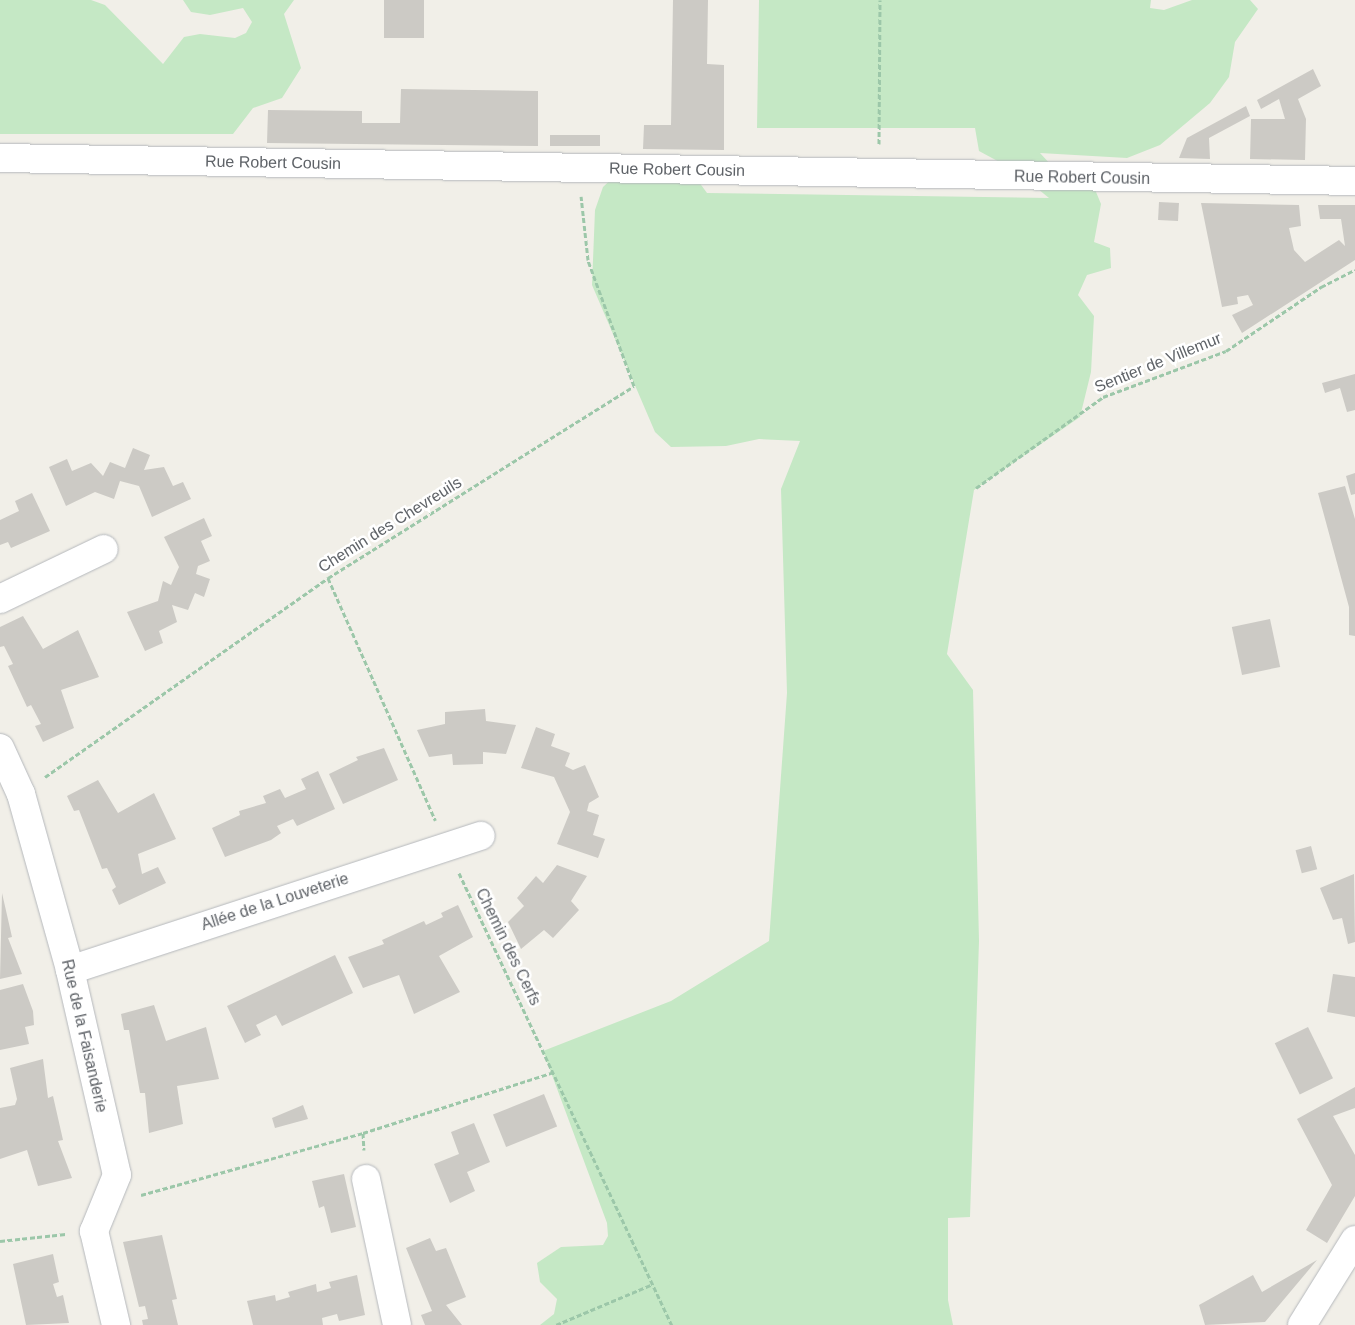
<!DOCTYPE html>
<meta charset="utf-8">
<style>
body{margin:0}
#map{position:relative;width:1355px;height:1325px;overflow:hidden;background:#f1efe8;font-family:Arial,sans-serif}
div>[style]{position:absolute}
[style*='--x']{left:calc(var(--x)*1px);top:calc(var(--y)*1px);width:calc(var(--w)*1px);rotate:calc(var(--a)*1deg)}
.green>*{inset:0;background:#c5e8c5}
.building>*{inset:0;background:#cccac5;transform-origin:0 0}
.path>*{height:3px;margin-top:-1.5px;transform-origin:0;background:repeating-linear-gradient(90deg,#9cc7a9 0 5px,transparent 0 7.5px)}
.roads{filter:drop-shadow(0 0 1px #b5b8bc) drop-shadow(0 0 1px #b5b8bc)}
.minor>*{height:28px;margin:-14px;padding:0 14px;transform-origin:14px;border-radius:14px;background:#fff}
span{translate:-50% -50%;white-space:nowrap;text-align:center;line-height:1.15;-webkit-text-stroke:5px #fff;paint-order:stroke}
.street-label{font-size:16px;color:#5f6368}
</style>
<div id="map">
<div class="green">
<i style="clip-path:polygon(0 0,91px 0,105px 5px,163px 64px,184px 37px,200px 34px,235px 38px,246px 33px,252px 22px,243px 8px,210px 15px,191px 12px,183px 0,294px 0,284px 14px,301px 68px,282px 98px,253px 108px,233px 134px,0 134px)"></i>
<i style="clip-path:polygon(759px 0,1151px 0,1150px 8px,1164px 10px,1192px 0,1250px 0,1258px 9px,1235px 42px,1229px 77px,1210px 103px,1160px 145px,1127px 158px,1040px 153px,1064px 179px,1094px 187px,1101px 204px,1094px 242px,1110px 248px,1111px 268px,1087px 275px,1078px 295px,1094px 316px,1091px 372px,1080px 417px,974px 490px,947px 654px,973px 690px,979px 941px,970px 1217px,948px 1218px,948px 1300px,953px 1325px,540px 1325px,554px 1314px,557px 1299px,540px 1282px,537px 1263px,561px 1247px,603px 1245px,608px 1236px,607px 1223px,543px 1051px,671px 1001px,769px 941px,787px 693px,781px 489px,800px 441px,759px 439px,726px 446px,671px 447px,655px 432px,592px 285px,595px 210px,603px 187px,619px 172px,696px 178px,707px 193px,1049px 198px,1016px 171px,979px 151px,975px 128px,757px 128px)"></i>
</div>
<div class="building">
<i style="left:384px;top:0;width:40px;height:38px"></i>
<i style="clip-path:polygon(673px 0,708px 0,707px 64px,724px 65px,724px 150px,643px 149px,644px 125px,671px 125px)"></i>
<i style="clip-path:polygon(1313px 69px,1321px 86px,1298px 99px,1306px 119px,1305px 160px,1250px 159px,1251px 119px,1285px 119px,1279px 99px,1261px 109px,1257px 100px)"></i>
<i style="clip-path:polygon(401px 89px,538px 91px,538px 146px,267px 143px,268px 110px,362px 111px,362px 123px,400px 123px)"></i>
<i style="clip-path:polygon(1246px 106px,1250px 116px,1209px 138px,1210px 159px,1179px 158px,1187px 138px)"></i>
<i style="left:550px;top:135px;width:50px;height:11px"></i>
<i style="left:1159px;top:202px;width:20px;height:18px;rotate:3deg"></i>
<i style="clip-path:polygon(1201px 203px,1299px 205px,1301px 226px,1289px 228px,1294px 250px,1305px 262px,1339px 240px,1345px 246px,1341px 219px,1320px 219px,1318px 205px,1355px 205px,1355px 260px,1242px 333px,1232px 315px,1253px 305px,1248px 295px,1237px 297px,1238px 304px,1222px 307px)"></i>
<i style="clip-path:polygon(1355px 374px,1355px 410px,1347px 412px,1340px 388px,1325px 393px,1322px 383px)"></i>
<i style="clip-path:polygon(133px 448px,150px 455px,144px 470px,164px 467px,173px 486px,183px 482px,191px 499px,152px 517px,139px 486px,120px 481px,114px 499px,95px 492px,66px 506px,49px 467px,67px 459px,72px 471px,91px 463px,103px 476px,110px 462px,125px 468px)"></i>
<i style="clip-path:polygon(1355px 473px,1355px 494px,1351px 495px,1346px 476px)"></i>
<i style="clip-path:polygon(1345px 486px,1355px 519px,1355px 636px,1349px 635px,1349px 607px,1318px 493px)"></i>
<i style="clip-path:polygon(32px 493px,50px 531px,11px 548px,8px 542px,0 545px,0 520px,19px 511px,15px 501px)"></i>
<i style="clip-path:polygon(204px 518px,212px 536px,201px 541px,210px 561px,198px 566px,196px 574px,210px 579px,204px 597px,195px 593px,188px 610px,172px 605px,177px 622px,159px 631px,163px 643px,145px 651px,127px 612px,158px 601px,163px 581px,171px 585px,179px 567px,164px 537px)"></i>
<i style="clip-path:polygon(23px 616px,43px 649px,78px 630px,99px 677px,61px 690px,74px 728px,43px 742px,35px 726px,41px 724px,31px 705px,27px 707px,8px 666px,13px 664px,4px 646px,0 647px,0 627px)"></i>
<i style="left:1270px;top:619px;width:49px;height:39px;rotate:78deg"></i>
<i style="clip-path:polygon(485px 709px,486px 721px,516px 725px,506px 754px,483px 752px,483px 764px,453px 765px,452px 754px,429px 757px,417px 730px,445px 724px,445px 712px)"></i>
<i style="clip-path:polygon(536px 727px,555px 734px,551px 746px,570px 753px,565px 766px,573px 770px,585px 765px,599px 797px,589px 803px,587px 811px,599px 815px,593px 835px,605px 839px,598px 858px,557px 844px,570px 812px,554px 777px,521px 768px)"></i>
<i style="clip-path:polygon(384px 748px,398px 780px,343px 804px,329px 774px,358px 760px,356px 757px)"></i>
<i style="clip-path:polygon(318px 771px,335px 809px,297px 826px,293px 819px,277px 826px,281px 833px,271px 840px,225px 857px,212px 828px,240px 815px,239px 811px,266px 803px,263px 796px,280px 789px,285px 798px,306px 789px,301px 779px)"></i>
<i style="clip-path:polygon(98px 780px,118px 813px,154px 793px,176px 839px,138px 854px,142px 874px,158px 867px,166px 883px,119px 905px,112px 890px,116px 887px,107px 868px,102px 869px,79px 810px,74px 811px,67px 796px)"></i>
<i style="left:1311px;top:846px;width:24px;height:16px;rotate:75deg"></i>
<i style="clip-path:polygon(557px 865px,587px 876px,571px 901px,579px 910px,553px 938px,544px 930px,521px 949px,508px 922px,524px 906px,517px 898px,536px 876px,543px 883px)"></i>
<i style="clip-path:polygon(1354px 874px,1355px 942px,1348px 944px,1342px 918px,1333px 920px,1320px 888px)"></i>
<i style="clip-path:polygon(2px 893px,12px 937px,8px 938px,22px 974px,0 979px)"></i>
<i style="clip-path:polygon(458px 905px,473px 937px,439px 956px,460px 992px,414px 1014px,399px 975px,363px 988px,348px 957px,384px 944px,382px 940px,424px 921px,426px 925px,443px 917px,441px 913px)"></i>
<i style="clip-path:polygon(335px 955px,353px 993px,282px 1026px,276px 1015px,256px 1025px,261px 1035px,245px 1043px,227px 1006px)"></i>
<i style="clip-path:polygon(1333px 974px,1355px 977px,1355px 1017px,1327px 1012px)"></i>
<i style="clip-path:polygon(23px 984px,33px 1011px,34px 1025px,25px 1027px,29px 1044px,0 1050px,0 990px)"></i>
<i style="clip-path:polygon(154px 1005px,166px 1041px,206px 1027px,219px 1079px,177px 1086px,183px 1124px,149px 1133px,145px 1093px,140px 1093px,129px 1030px,124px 1030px,121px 1014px)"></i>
<i style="left:1308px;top:1027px;width:57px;height:37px;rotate:64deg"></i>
<i style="clip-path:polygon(43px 1059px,48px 1098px,53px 1096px,63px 1140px,58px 1141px,72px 1178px,38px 1186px,27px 1150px,0 1159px,0 1108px,15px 1105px,17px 1099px,10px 1068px)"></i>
<i style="clip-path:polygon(1355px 1087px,1355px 1108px,1333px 1116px,1355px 1155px,1355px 1196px,1327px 1243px,1306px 1230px,1332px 1185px,1297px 1119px)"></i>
<i style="left:544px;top:1094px;width:35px;height:55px;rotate:68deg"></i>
<i style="clip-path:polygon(303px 1105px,308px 1119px,275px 1128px,272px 1118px)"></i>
<i style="clip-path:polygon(474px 1123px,490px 1162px,467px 1172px,475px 1191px,450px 1203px,434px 1164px,459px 1154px,451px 1132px)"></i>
<i style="clip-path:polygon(344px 1174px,356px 1227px,331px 1233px,324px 1206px,319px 1208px,312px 1181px)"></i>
<i style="clip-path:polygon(162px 1235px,177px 1299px,172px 1300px,178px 1325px,143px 1325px,142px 1320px,148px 1319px,145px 1306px,139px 1307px,123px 1242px)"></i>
<i style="clip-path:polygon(430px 1238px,436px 1251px,446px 1248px,466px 1297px,446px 1305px,462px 1325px,425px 1325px,421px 1315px,432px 1311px,406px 1248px)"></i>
<i style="clip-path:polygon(53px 1254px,59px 1282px,53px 1284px,57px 1297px,63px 1295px,69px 1323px,26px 1325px,13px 1264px)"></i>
<i style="clip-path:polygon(1317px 1260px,1265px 1322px,1205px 1325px,1199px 1305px,1253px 1275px,1262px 1292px)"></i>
<i style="clip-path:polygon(357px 1275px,365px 1315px,339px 1321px,337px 1314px,322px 1318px,323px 1325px,253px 1325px,247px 1301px,275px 1295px,276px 1301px,290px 1297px,288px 1292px,316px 1284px,317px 1292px,331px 1288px,329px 1282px)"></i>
</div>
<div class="path">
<i style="--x:879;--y:144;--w:144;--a:-89.6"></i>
<i style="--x:976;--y:488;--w:156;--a:-35.6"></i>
<i style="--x:1103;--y:397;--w:131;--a:-20.5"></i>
<i style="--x:1226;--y:351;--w:115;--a:-34"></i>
<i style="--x:1321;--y:287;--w:38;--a:-27"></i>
<i style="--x:328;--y:578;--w:265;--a:66.1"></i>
<i style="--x:45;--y:777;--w:346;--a:-35.1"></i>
<i style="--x:328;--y:578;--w:361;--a:-32.1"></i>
<i style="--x:634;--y:386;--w:134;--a:-110.1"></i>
<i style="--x:588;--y:260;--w:64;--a:-96.2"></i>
<i style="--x:459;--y:873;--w:500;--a:64.8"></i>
<i style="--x:363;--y:1133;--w:17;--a:87"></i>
<i style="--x:141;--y:1195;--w:230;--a:-15.6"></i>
<i style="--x:363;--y:1133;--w:201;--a:-17.7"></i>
<i style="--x:0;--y:1241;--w:66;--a:-6.1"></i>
<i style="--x:556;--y:1325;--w:105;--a:-22.9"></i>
</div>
<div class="roads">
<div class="minor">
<i style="--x:0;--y:158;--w:1355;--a:0.97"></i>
<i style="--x:0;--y:599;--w:115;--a:-25.7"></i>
<i style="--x:0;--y:748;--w:51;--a:65.5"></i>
<i style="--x:21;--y:794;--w:183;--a:74.4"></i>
<i style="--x:70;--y:970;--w:210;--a:77.1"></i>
<i style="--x:117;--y:1175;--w:61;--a:112.3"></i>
<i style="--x:94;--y:1231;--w:97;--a:76.8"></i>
<i style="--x:70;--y:970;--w:432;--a:-18.1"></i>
<i style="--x:366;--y:1179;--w:149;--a:78"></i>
<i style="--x:1302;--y:1325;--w:100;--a:-58.1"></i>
</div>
</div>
<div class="street-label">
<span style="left:273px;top:163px;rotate:1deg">Rue Robert Cousin</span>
<span style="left:677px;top:170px;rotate:1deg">Rue Robert Cousin</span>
<span style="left:1082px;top:178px;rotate:1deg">Rue Robert Cousin</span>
<span style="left:1158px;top:363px;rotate:-22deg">Sentier de Villemur</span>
<span style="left:390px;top:525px;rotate:-32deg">Chemin des Chevreuils</span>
<span style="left:275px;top:902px;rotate:-18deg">Allée de la Louveterie</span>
<span style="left:508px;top:947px;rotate:64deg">Chemin des Cerfs</span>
<span style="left:84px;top:1036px;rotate:77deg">Rue de la Faisanderie</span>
</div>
</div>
